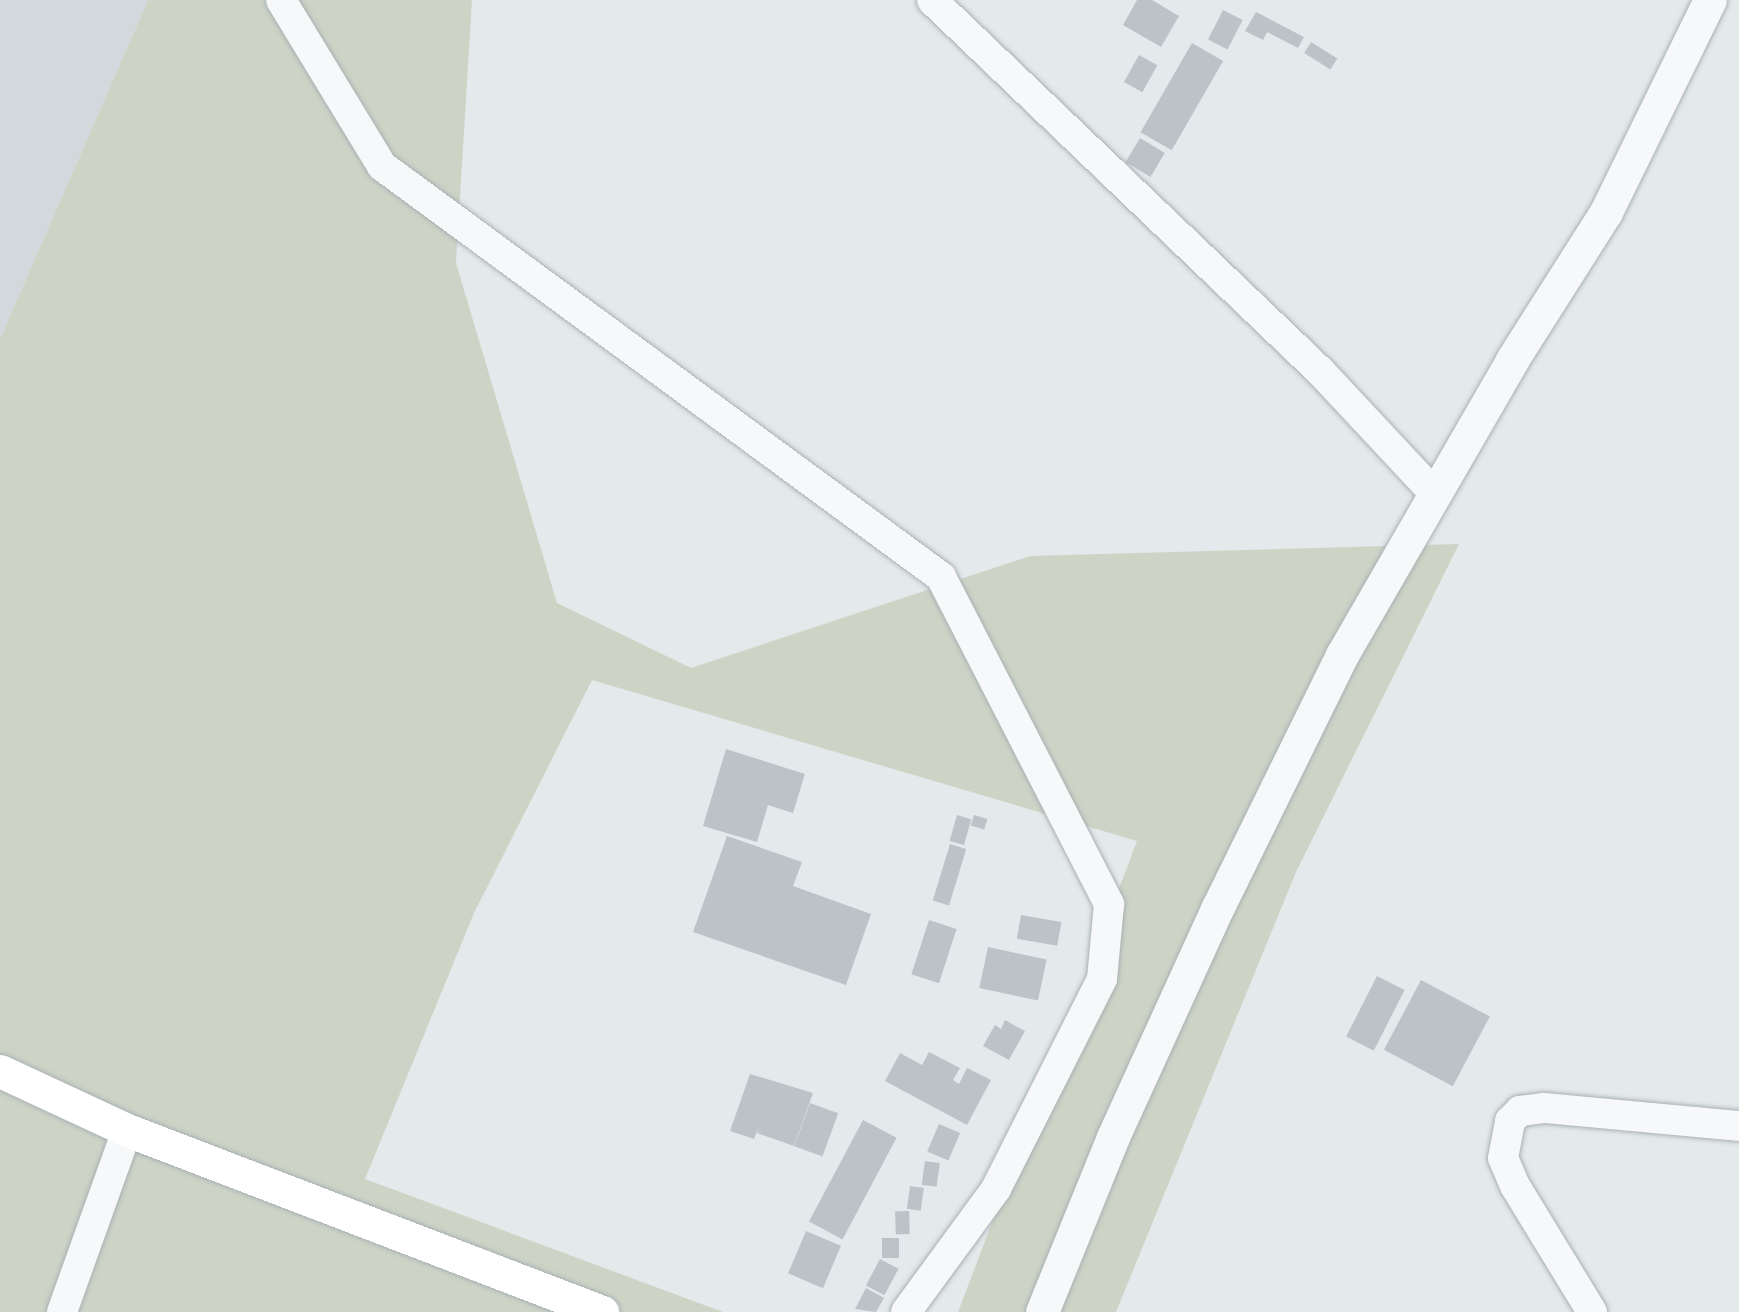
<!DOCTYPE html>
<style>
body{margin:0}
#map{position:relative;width:1739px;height:1312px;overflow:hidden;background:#e4e9eb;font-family:"Varela Round",sans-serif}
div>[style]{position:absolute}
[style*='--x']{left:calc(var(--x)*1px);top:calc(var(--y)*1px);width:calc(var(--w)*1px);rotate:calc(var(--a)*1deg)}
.built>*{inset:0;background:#d3d8dd}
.green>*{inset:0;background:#cdd4c6}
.building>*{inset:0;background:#bcc3c8;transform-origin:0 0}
.roads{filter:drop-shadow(0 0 2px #a9b1b5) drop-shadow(0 0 2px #a9b1b5)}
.minor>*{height:30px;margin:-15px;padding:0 15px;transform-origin:15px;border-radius:15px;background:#f7f8fa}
.tertiary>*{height:33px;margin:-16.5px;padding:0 16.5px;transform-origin:16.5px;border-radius:16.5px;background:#f7f8fa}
.primary>*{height:33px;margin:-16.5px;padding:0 16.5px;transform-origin:16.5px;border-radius:16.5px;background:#fff}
span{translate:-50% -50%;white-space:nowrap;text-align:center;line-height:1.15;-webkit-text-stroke:5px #f4f7f8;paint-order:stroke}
</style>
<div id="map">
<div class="built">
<i style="clip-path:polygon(0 0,148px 0,0 339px)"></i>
</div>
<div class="green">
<i style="clip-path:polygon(148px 0,472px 0,456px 263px,557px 603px,691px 668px,1030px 556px,1459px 544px,1296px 872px,1116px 1312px,958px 1312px,1137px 841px,592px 680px,474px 913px,365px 1179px,723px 1312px,0 1312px,0 339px)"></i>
</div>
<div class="building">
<i style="clip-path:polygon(1137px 0,1152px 0,1179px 16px,1161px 47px,1123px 25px)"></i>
<i style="left:1223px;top:10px;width:22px;height:33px;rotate:27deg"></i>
<i style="clip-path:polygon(1256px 12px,1304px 37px,1298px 48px,1267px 32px,1263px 40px,1245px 31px)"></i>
<i style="left:1311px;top:42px;width:31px;height:13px;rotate:32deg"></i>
<i style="left:1192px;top:43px;width:36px;height:103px;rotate:30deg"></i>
<i style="left:1139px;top:55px;width:21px;height:31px;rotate:29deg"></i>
<i style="left:1140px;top:138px;width:29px;height:28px;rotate:31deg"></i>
<i style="clip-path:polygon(726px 749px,805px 774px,793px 813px,768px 805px,757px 842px,703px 826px)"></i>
<i style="left:957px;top:815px;width:15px;height:27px;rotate:16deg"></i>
<i style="left:974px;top:815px;width:14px;height:11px;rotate:17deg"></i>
<i style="clip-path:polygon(727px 836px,802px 862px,793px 886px,871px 914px,846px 985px,693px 932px)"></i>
<i style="left:950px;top:844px;width:17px;height:59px;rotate:17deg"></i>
<i style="left:1021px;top:915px;width:41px;height:24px;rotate:10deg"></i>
<i style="left:929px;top:920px;width:29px;height:57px;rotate:18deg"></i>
<i style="left:988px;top:947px;width:60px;height:42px;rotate:12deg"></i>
<i style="left:1377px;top:976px;width:31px;height:68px;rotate:27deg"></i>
<i style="left:1421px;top:980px;width:78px;height:79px;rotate:28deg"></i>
<i style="clip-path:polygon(1005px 1020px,1025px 1031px,1009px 1060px,983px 1046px,995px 1025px,1001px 1029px)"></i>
<i style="clip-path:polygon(929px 1052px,960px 1068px,953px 1080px,959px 1084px,967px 1068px,991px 1080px,967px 1125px,885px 1081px,900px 1053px,922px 1065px)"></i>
<i style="clip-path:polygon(750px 1074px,813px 1093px,794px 1146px,757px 1133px,760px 1124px,754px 1139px,730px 1131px)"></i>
<i style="left:810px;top:1103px;width:30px;height:46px;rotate:20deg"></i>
<i style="left:863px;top:1120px;width:38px;height:115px;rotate:28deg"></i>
<i style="left:939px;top:1124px;width:23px;height:30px;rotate:23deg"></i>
<i style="left:925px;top:1161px;width:15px;height:24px;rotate:8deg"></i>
<i style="left:910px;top:1186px;width:14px;height:23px;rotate:8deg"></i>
<i style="left:909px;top:1211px;width:23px;height:14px;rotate:88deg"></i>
<i style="left:806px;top:1231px;width:38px;height:46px;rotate:23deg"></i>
<i style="left:882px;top:1238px;width:17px;height:20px"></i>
<i style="left:880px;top:1259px;width:21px;height:30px;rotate:28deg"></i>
<i style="clip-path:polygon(866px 1288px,884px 1298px,876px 1312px,855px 1309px)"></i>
</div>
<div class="roads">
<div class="minor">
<i style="--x:281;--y:0;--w:194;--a:58.7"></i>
<i style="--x:382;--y:166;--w:694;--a:36.32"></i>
<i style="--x:941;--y:577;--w:368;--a:62.8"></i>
<i style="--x:1109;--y:904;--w:75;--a:95.3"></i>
<i style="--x:1102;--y:979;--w:235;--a:116.8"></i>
<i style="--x:996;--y:1189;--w:152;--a:126.2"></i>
<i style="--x:932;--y:0;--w:537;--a:43.72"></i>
<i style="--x:1320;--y:371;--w:167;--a:46.9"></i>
<i style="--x:62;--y:1312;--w:193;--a:-70.3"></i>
<i style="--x:1592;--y:1312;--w:148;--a:-121.4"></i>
<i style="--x:1515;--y:1186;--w:30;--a:-113"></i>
<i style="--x:1503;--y:1158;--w:38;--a:-79"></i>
<i style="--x:1510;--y:1121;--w:14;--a:-45"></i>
<i style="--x:1520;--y:1111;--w:25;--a:-7"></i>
<i style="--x:1545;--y:1108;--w:195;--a:5.3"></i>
</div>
<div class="tertiary">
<i style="--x:1042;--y:1312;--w:189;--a:-67.9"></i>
<i style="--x:1113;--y:1137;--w:253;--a:-65.5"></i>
<i style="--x:1218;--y:907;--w:281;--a:-63.8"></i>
<i style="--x:1342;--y:655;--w:340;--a:-60"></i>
<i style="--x:1512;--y:360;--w:175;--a:-57.6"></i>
<i style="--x:1606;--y:212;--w:236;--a:-63.9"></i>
</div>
<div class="primary">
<i style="--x:0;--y:1071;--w:140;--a:24.9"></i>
<i style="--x:127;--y:1130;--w:509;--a:20.96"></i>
</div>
</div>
</div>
